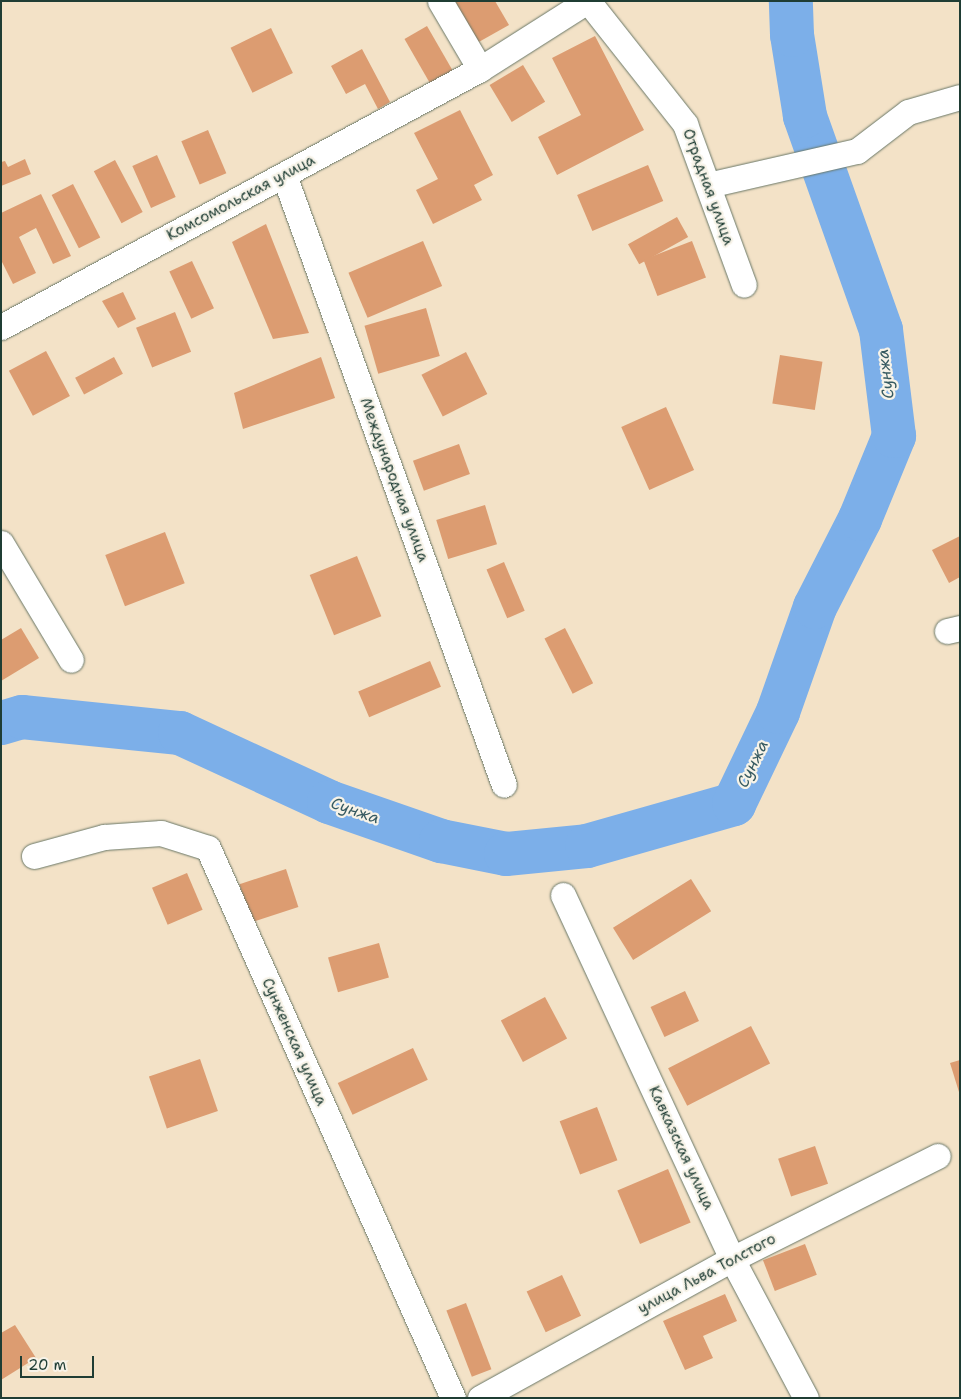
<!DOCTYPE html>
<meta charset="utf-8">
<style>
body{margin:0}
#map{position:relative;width:961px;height:1399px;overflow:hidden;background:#f3e2c7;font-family:"Shantell Sans",sans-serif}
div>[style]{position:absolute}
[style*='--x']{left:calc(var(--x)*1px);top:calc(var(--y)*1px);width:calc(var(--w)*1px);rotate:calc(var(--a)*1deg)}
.river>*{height:44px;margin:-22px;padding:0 22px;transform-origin:22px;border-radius:22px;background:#7cafe9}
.building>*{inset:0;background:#dc9c71;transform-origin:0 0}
.roads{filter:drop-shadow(0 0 1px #697767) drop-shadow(0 0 1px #697767)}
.minor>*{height:25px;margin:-12.5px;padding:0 12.5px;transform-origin:12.5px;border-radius:12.5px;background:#fff}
span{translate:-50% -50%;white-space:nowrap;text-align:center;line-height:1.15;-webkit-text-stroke:4.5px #f7f3e8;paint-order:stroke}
.street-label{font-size:15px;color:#1f3d34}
.water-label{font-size:16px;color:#365a61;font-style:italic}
.frame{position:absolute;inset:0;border:2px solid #1f3d34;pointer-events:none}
.scale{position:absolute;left:20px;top:1356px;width:74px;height:22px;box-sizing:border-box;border:2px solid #1f3d34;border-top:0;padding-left:6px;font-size:15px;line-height:18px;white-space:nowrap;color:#1f3d34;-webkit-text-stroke:4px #f7f3e8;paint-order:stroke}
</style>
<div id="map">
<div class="river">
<i style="--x:1;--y:723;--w:22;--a:-16"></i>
<i style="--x:22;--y:717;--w:159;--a:5.8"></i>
<i style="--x:180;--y:733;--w:164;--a:24.8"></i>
<i style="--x:329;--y:802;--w:119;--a:19.2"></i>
<i style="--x:441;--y:841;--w:66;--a:11.3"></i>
<i style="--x:506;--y:854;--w:81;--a:-5.6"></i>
<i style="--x:587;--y:846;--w:153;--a:-15.9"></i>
<i style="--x:734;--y:804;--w:102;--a:-64.4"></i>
<i style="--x:778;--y:712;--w:111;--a:-70.6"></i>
<i style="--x:815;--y:607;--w:99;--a:-62.9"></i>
<i style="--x:860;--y:519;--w:90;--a:-67.7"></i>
<i style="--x:894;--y:436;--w:107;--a:-97"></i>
<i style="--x:881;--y:330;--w:227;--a:-109.6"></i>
<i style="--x:805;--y:116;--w:82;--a:-99.1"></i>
<i style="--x:792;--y:35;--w:34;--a:-92"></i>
</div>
<div class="building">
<i style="clip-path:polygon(453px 1px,495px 1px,509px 25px,477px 43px)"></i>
<i style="left:427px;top:26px;width:53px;height:26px;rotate:60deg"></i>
<i style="left:271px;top:28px;width:50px;height:45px;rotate:64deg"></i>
<i style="clip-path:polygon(595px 36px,644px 130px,557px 175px,538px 137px,581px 115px,552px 58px)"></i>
<i style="clip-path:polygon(362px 49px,390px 102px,378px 109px,365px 84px,346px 94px,331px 66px)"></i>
<i style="left:523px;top:65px;width:43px;height:39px;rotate:59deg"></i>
<i style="clip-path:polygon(460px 110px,493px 175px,474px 185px,482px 200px,433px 224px,416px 190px,438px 179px,414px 133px)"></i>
<i style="left:208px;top:130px;width:47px;height:29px;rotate:67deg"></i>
<i style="left:157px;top:155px;width:46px;height:27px;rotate:66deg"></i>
<i style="clip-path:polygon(25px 159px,31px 174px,1px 186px,1px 162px,5px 161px,8px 167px)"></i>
<i style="left:115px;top:160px;width:59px;height:24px;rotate:62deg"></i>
<i style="left:648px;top:165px;width:39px;height:77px;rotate:67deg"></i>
<i style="left:73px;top:184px;width:60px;height:24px;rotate:63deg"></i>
<i style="clip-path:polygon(41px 194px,71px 256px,53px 264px,36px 228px,19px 237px,36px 273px,13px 284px,1px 260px,1px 213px)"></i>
<i style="left:677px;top:217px;width:23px;height:56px;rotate:61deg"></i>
<i style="clip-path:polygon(266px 224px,309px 333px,273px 339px,232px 242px)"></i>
<i style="left:423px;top:241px;width:49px;height:81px;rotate:67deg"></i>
<i style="left:692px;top:241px;width:39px;height:52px;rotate:69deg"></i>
<i style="left:192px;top:261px;width:52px;height:25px;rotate:65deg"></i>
<i style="clip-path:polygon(123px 292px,136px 319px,118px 328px,102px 301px)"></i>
<i style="left:426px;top:308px;width:50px;height:64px;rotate:74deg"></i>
<i style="left:175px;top:312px;width:43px;height:42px;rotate:68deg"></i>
<i style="left:46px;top:351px;width:51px;height:42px;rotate:62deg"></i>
<i style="left:466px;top:352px;width:47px;height:50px;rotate:63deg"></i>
<i style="left:780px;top:355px;width:43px;height:49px;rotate:9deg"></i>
<i style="left:114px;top:357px;width:19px;height:44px;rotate:62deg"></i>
<i style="clip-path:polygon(321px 357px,335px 398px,243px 429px,234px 393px)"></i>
<i style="left:666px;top:407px;width:69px;height:49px;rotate:66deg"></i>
<i style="left:459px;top:444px;width:32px;height:49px;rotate:70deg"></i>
<i style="left:485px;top:505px;width:41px;height:51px;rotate:73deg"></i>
<i style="left:165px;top:532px;width:55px;height:64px;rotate:69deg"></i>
<i style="clip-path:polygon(960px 536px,960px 577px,949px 583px,932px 550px)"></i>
<i style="left:357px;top:556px;width:65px;height:51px;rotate:68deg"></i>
<i style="left:504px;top:562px;width:53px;height:19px;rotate:67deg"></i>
<i style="clip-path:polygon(21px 628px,39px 658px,1px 681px,1px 640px)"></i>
<i style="left:565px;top:628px;width:62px;height:23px;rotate:63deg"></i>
<i style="left:430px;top:661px;width:28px;height:78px;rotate:67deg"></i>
<i style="left:286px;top:869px;width:40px;height:49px;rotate:72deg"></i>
<i style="left:187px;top:873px;width:40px;height:38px;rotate:67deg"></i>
<i style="left:691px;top:879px;width:38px;height:92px;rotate:58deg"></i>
<i style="left:379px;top:943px;width:36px;height:53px;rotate:74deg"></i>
<i style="left:685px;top:991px;width:33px;height:38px;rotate:65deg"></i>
<i style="left:545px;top:997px;width:47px;height:50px;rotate:62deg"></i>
<i style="left:751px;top:1026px;width:42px;height:93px;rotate:63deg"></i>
<i style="left:413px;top:1048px;width:35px;height:83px;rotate:65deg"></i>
<i style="left:200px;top:1059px;width:55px;height:54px;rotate:71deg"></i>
<i style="clip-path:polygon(960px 1060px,960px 1092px,959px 1092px,950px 1063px)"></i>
<i style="left:597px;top:1107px;width:57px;height:40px;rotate:69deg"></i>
<i style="left:815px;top:1146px;width:40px;height:39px;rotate:71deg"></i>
<i style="left:668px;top:1169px;width:58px;height:55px;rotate:67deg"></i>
<i style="left:805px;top:1244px;width:33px;height:45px;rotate:69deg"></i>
<i style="left:562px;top:1275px;width:45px;height:39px;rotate:65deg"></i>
<i style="clip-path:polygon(725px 1294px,737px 1321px,703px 1336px,713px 1358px,685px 1370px,663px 1321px)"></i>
<i style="left:466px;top:1303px;width:71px;height:21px;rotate:69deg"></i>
<i style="clip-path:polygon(15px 1325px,36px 1358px,1px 1380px,1px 1333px)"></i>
</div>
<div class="roads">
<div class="minor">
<i style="--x:440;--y:1;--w:79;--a:59.5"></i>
<i style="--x:588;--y:1;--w:157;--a:51.7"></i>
<i style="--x:685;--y:124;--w:171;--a:69.9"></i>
<i style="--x:284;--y:175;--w:648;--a:70.17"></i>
<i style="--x:708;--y:185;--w:153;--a:-12.9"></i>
<i style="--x:857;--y:151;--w:64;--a:-37.4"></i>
<i style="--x:908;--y:112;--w:54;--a:-16.1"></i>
<i style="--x:1;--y:327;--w:544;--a:-28.31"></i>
<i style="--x:480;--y:69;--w:127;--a:-32.4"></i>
<i style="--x:1;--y:543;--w:136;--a:59.1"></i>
<i style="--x:947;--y:631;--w:13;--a:-13"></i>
<i style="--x:34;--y:856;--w:73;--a:-15.2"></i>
<i style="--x:104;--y:837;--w:57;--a:-4"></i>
<i style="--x:161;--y:833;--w:49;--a:17.7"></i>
<i style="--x:208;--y:848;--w:602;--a:65.99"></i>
<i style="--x:563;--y:895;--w:401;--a:65.1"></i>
<i style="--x:732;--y:1259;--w:157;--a:62"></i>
<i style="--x:480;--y:1398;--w:288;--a:-28.9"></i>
<i style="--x:732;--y:1259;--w:230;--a:-26.6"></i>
</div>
</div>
<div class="street-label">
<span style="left:708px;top:187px;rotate:70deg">Отрадная улица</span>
<span style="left:241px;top:198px;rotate:-28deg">Комсомольская улица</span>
<span style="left:394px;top:480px;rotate:70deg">Международная улица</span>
<span style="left:294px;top:1042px;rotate:66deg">Сунженская улица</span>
<span style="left:681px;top:1148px;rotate:65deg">Кавказская улица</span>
<span style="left:707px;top:1274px;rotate:-28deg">улица Льва Толстого</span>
</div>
<div class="water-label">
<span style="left:886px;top:374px;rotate:-97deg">Сунжа</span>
<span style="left:753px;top:764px;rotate:-64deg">Сунжа</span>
<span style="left:355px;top:811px;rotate:19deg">Сунжа</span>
</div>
<div class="frame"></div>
<div class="scale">20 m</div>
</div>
